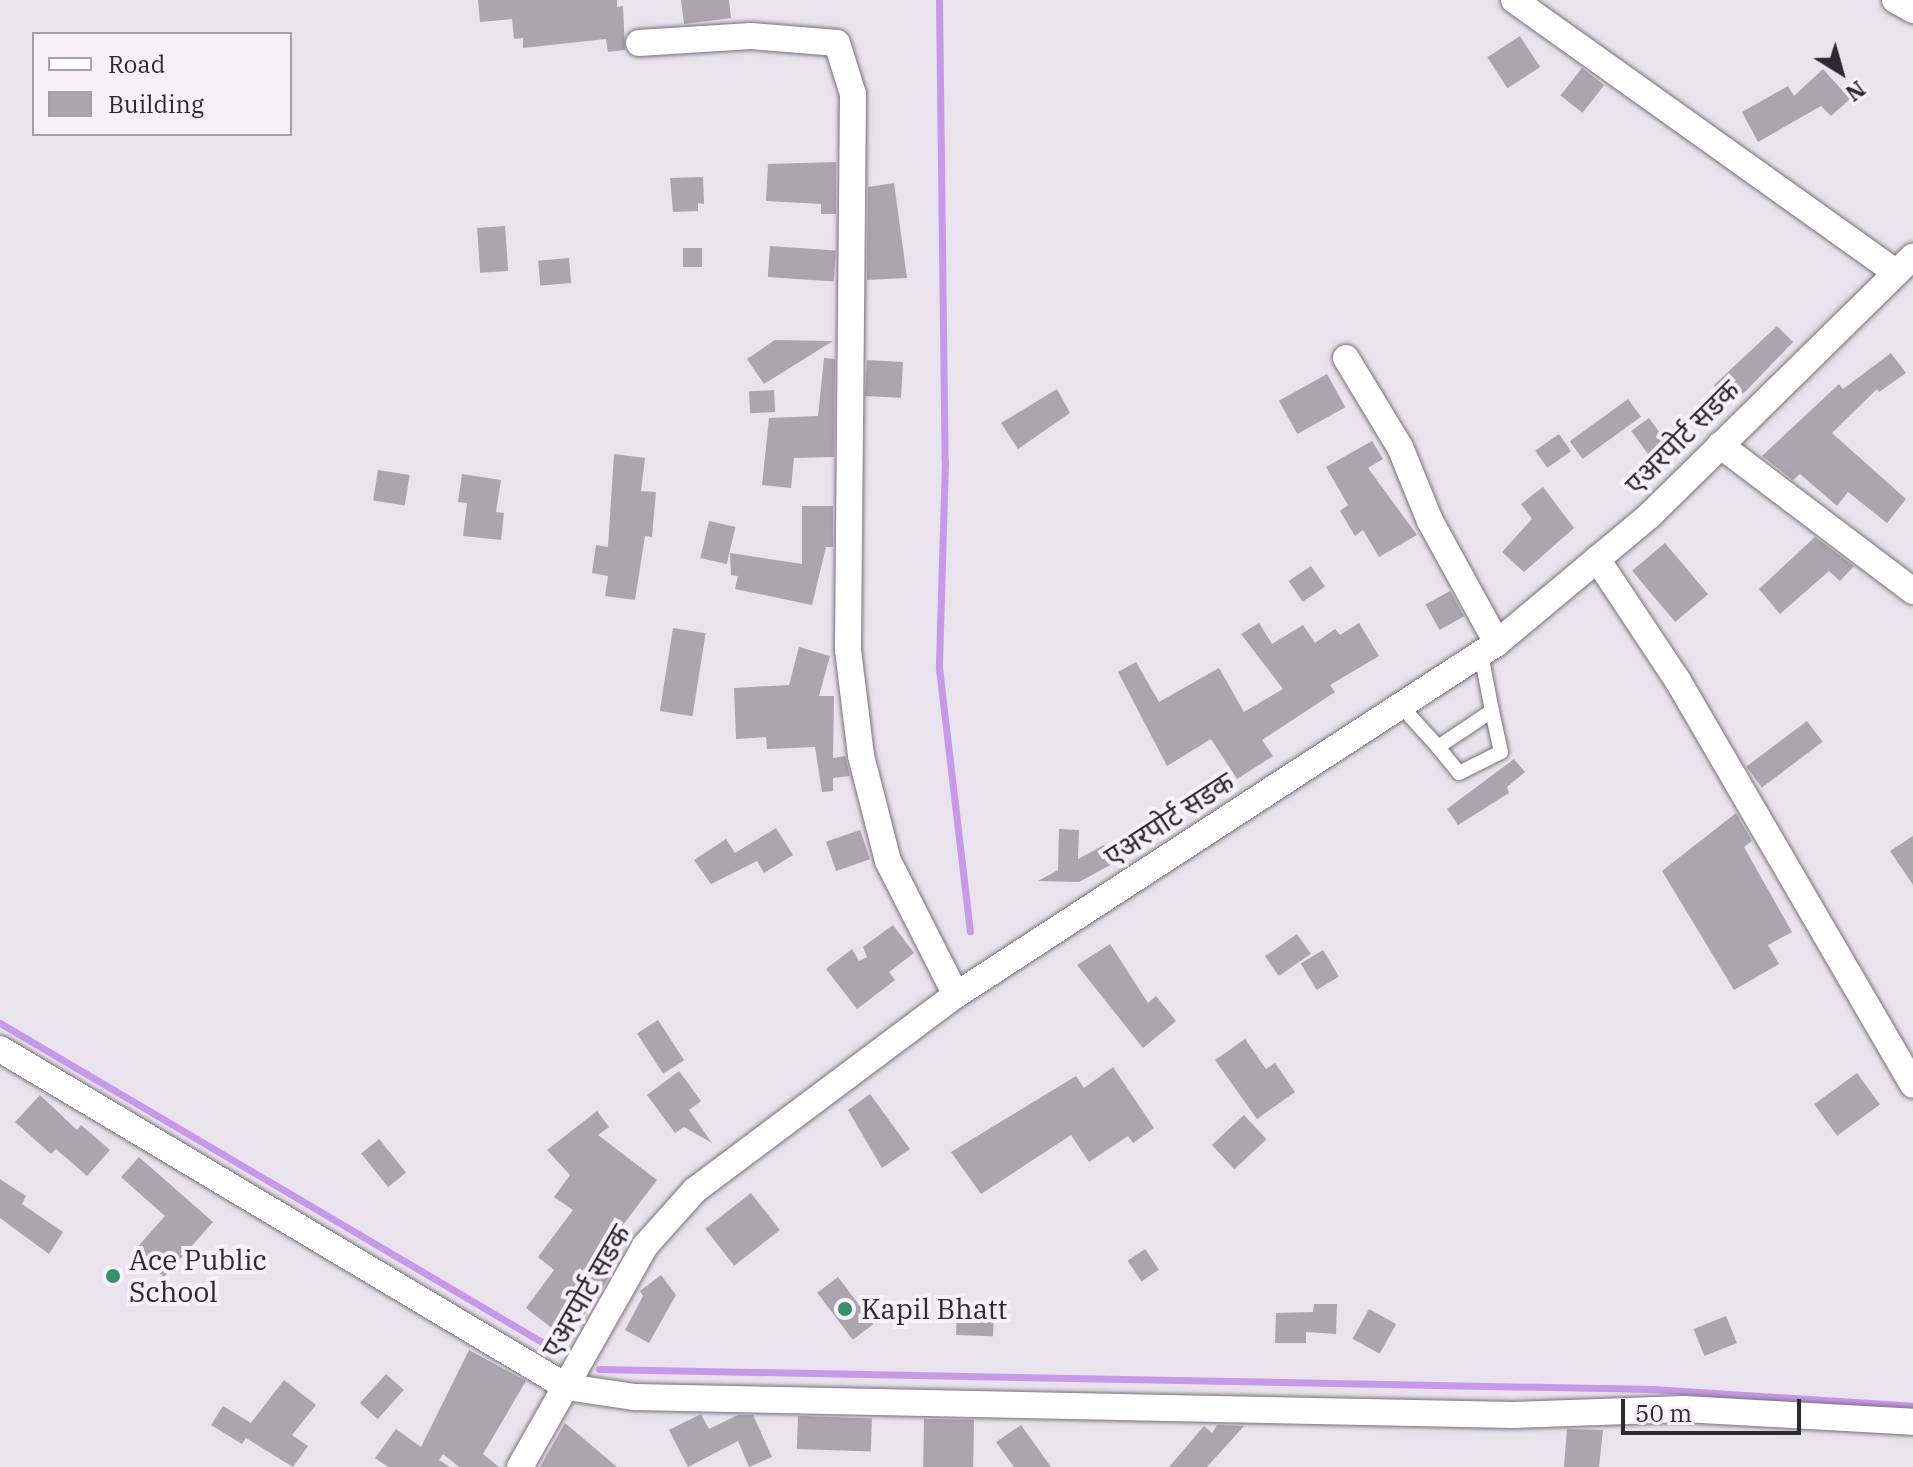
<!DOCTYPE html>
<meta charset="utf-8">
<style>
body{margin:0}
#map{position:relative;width:1913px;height:1467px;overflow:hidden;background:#e9e3ee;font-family:"IBM Plex Serif","Noto Sans Devanagari",serif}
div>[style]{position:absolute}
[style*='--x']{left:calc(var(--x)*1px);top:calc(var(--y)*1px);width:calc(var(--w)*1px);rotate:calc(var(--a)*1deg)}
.stream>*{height:7px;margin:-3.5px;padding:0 3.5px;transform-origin:3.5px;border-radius:3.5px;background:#c699e9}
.building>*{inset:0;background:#aba5af;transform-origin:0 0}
.roads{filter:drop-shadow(0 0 2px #77717b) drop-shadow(0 0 2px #77717b)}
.lane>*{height:14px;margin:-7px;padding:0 7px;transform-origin:7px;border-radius:7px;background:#fff}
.street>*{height:26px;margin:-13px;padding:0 13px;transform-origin:13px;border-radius:13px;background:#fff}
.dots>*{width:22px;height:22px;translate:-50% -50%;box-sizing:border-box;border:4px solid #f6f0fb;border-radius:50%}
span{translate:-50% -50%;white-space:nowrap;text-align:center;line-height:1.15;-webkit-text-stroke:8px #f6f0fb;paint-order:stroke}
.street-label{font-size:28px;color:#2c2a2e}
.poi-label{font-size:28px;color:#2c2a2e}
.left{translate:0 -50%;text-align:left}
.legend{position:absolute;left:32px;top:32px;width:260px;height:104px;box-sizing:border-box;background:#f6f0fb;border:2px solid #a5a1a9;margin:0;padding:10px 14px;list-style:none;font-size:24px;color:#2c2a2e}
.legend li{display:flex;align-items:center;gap:16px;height:40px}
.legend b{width:40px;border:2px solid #a5a1a9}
.north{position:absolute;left:1801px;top:32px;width:80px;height:80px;-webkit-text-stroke:6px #f6f0fb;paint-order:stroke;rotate:143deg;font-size:22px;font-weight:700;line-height:32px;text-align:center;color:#2c2a2e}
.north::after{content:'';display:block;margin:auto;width:28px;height:36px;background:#2c2a2e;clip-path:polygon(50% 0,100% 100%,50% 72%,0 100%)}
.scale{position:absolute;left:1621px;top:1399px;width:180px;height:36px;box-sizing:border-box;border:4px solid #2c2a2e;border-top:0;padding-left:10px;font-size:24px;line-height:28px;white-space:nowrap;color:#2c2a2e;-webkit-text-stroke:6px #f6f0fb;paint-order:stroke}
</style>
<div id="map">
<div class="stream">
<i style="--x:939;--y:0;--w:461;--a:89.3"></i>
<i style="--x:945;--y:461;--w:207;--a:91.7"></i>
<i style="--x:939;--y:668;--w:265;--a:83.3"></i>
<i style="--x:0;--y:1023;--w:646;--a:30.49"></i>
<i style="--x:599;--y:1369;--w:1054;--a:1.09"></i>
<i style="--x:1653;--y:1389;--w:261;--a:3.7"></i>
</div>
<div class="building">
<i style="clip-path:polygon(478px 0,617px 0,617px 7px,623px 6px,625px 50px,608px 52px,606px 39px,523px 48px,523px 38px,514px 39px,512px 19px,480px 22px)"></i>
<i style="clip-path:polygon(681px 0,729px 0,731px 18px,684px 24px)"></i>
<i style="left:1520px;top:36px;width:37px;height:39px;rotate:57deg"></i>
<i style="left:1582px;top:68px;width:28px;height:35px;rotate:38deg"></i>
<i style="clip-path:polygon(1823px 69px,1850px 99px,1831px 116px,1821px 106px,1758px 142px,1742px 112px,1788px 86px,1794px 96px)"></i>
<i style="clip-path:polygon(836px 162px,836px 214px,821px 214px,821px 204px,766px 201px,768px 164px)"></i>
<i style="clip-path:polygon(703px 177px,704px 204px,698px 203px,698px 211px,673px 212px,670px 178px)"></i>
<i style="clip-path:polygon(894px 183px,907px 278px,867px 280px,868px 187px)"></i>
<i style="left:505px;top:226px;width:45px;height:28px;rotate:86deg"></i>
<i style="left:770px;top:246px;width:66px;height:31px;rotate:4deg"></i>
<i style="left:683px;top:248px;width:19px;height:19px"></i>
<i style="left:569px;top:258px;width:25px;height:31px;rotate:85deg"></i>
<i style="clip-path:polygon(1777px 326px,1793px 342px,1745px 392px,1726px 404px,1714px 385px)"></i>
<i style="clip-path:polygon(775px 340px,833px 341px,764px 384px,747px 359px)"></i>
<i style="clip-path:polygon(1891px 353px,1906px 373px,1879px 392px,1877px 389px,1832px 433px,1906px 499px,1887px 523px,1848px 492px,1837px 506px,1800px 474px,1793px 480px,1762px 456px,1839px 384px,1843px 389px)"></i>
<i style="clip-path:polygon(824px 358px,835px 359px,834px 457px,794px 458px,791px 488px,762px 485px,769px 418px,818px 416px)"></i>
<i style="left:867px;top:360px;width:36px;height:36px;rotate:3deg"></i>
<i style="left:1327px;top:374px;width:38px;height:55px;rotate:61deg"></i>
<i style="clip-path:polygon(1057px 389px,1070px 413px,1018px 449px,1001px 423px)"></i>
<i style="left:774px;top:390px;width:22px;height:25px;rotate:87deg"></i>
<i style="left:1628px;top:399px;width:22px;height:72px;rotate:54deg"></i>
<i style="left:1649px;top:418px;width:44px;height:22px;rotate:54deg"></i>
<i style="left:1559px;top:434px;width:21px;height:29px;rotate:55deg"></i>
<i style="clip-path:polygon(1372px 441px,1383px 459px,1368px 468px,1417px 535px,1379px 557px,1363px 530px,1355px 536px,1340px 511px,1348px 505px,1326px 467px)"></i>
<i style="clip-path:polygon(614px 454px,645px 458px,641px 491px,656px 492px,652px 537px,645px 536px,635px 600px,605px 596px,608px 576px,592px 573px,596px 545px,608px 547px)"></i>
<i style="left:378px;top:470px;width:32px;height:31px;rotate:9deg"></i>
<i style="clip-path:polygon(462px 474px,501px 480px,496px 512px,504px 513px,501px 540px,463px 536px,467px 503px,458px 502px)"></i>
<i style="clip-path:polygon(1543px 487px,1574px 528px,1524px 572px,1502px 552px,1532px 519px,1521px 504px)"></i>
<i style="clip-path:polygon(802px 506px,833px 506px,833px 547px,826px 547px,812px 605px,735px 589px,738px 576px,731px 575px,730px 553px,802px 564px)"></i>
<i style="left:709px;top:521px;width:27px;height:38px;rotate:13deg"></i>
<i style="clip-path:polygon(1815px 537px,1854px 566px,1840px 581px,1829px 571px,1780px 614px,1759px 589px)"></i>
<i style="left:1665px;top:543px;width:67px;height:43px;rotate:50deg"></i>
<i style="left:1311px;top:566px;width:25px;height:27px;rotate:56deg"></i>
<i style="left:1450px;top:591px;width:29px;height:28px;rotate:61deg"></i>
<i style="clip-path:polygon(1259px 623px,1272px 644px,1303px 625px,1315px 643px,1335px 629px,1340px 635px,1359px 623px,1379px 656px,1330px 685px,1335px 692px,1262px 740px,1273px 756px,1237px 779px,1211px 739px,1167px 766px,1118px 672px,1136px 662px,1159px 702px,1219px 668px,1244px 712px,1283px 689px,1241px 634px)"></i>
<i style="left:673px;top:628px;width:33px;height:84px;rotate:9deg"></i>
<i style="clip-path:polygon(799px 647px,830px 656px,819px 696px,834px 696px,833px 758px,845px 756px,850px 776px,833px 778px,833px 791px,822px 792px,815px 747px,767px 749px,766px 737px,736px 739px,734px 688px,789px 685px)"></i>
<i style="left:1807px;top:721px;width:26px;height:76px;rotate:53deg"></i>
<i style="clip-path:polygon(1514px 759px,1525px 772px,1507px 787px,1509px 793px,1458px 825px,1447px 809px)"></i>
<i style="clip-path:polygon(1736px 813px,1752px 841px,1744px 847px,1792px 932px,1768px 945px,1779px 964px,1734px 990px,1662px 871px)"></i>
<i style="clip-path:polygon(776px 828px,793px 855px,764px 873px,757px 861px,711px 884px,694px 860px,726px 839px,735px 853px)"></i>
<i style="clip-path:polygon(1059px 829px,1079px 830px,1078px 859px,1104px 845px,1114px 863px,1079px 882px,1038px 881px,1058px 870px)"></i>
<i style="left:860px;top:830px;width:31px;height:36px;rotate:71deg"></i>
<i style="clip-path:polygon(1913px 836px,1913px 885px,1890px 851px)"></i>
<i style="clip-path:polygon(893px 925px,914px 953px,889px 972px,895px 980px,857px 1009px,826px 969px,852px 949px,859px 961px,867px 957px,863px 947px)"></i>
<i style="left:1297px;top:934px;width:24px;height:39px;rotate:55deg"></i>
<i style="clip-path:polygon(1110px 944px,1148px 1003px,1156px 996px,1176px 1021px,1143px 1048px,1077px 965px)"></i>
<i style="left:1323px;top:950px;width:31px;height:26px;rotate:59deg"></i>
<i style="left:658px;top:1020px;width:48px;height:25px;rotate:57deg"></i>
<i style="clip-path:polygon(1245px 1039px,1266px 1069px,1275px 1063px,1295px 1092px,1257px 1119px,1215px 1060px)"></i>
<i style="clip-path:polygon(1113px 1067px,1154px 1128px,1133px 1143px,1128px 1136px,1089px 1162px,1071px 1135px,981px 1194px,951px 1152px,1076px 1076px,1084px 1088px)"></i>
<i style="clip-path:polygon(679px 1071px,701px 1101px,689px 1110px,712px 1143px,684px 1127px,675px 1133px,647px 1095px)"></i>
<i style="left:1857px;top:1073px;width:39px;height:53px;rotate:54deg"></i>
<i style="clip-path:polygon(870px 1094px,910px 1149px,882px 1168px,848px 1110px)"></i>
<i style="clip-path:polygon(40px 1095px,77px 1130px,81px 1125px,110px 1150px,87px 1176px,56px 1149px,51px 1154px,15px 1122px)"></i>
<i style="clip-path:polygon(597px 1111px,609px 1127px,598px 1135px,657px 1180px,598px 1258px,614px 1268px,593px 1305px,573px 1327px,561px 1317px,553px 1329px,526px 1308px,554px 1270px,538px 1257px,573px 1210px,554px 1197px,570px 1175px,547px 1150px)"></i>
<i style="left:1244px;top:1115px;width:33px;height:44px;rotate:47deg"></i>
<i style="left:379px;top:1139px;width:43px;height:23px;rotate:51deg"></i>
<i style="clip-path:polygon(139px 1157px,213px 1222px,164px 1277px,134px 1251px,165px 1216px,121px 1177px)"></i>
<i style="clip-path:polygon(0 1179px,26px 1196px,22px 1204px,63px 1232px,49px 1254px,0 1218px)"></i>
<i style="left:751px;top:1193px;width:47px;height:58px;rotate:52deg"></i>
<i style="left:1145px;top:1249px;width:25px;height:21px;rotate:56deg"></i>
<i style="clip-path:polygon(661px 1275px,676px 1295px,649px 1343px,625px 1330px,643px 1296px,640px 1291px)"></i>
<i style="left:838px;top:1277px;width:59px;height:26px;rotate:53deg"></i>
<i style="clip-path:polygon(1314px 1304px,1337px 1304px,1336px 1334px,1306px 1332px,1306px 1343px,1275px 1343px,1276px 1313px,1313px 1312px)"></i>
<i style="left:957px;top:1307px;width:37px;height:28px;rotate:2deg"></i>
<i style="left:1369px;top:1309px;width:31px;height:34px;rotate:29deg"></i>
<i style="left:1726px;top:1316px;width:29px;height:35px;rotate:68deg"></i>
<i style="clip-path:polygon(469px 1350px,526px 1381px,483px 1454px,499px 1467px,459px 1467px,443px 1454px,439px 1460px,450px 1467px,388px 1467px,375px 1458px,396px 1429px,421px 1447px)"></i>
<i style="left:386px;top:1374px;width:24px;height:39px;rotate:42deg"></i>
<i style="clip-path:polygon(284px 1380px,316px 1405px,292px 1435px,308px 1446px,293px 1467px,246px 1438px,242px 1444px,211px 1425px,223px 1406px,251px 1423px)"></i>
<i style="clip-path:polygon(701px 1414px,709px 1429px,738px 1415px,753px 1415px,772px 1457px,749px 1467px,738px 1441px,688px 1467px,669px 1430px)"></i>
<i style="left:798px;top:1416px;width:74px;height:33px;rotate:2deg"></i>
<i style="left:924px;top:1419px;width:50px;height:48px;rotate:1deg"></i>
<i style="clip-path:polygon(565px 1423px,617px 1467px,540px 1467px)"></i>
<i style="clip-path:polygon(1021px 1425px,1051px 1467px,1014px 1467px,996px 1442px)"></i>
<i style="clip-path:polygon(1217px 1425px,1244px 1426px,1207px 1467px,1169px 1467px,1204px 1426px,1212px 1433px)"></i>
<i style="clip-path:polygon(1567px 1429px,1603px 1430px,1599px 1467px,1564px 1467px)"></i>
</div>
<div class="roads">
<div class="lane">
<i style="--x:1401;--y:706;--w:55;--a:47.9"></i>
<i style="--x:1438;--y:747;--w:65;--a:-33.7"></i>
<i style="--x:1492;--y:711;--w:58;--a:-100.9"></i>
<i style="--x:1438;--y:747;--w:33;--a:51"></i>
<i style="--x:1459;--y:773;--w:47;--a:-26.6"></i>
<i style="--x:1501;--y:752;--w:42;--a:-102.4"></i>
</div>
<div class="street">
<i style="--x:1514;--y:0;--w:468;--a:35.5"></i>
<i style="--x:1895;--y:0;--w:21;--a:29"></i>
<i style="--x:639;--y:43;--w:112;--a:-3.6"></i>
<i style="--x:751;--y:36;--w:86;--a:4.7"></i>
<i style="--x:837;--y:43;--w:53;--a:72.6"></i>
<i style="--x:853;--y:94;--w:556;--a:90.52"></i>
<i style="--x:848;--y:650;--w:107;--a:83"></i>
<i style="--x:861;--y:756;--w:108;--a:75.6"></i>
<i style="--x:888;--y:861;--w:150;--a:63.1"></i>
<i style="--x:1346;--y:358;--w:104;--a:58.8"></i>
<i style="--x:1400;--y:447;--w:80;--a:67.9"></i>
<i style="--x:1430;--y:521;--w:139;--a:61.2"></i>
<i style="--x:1720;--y:445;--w:242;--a:37.1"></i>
<i style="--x:1597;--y:559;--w:146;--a:56.4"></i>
<i style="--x:1678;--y:681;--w:467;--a:59.8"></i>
<i style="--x:0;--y:1049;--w:660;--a:30.8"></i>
<i style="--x:567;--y:1387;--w:68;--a:8.5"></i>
<i style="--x:634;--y:1397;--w:879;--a:1.17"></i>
<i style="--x:1513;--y:1415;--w:171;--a:-2"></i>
<i style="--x:1684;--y:1409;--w:229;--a:3.2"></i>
<i style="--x:520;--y:1467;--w:254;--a:-60.5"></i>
<i style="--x:645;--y:1246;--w:75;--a:-48.2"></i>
<i style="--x:695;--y:1190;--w:326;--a:-36.8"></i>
<i style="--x:956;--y:995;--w:645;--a:-33.05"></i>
<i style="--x:1497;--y:643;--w:198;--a:-39.9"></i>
<i style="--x:1649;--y:516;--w:370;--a:-44.5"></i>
</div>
</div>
<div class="dots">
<i style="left:113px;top:1276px;background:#379066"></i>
<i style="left:845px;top:1309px;background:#379066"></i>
</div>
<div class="street-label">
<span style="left:1682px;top:437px;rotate:-45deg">एअरपोर्ट सडक</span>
<span style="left:1169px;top:819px;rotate:-33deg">एअरपोर्ट सडक</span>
<span style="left:586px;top:1291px;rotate:-60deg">एअरपोर्ट सडक</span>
</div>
<div class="poi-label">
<span class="left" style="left:129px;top:1276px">Ace Public<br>School</span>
<span class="left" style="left:861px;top:1309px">Kapil Bhatt</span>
</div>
<ul class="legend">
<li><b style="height:10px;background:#fff"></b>Road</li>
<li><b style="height:22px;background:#aba5af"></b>Building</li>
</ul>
<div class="north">N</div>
<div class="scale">50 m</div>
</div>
